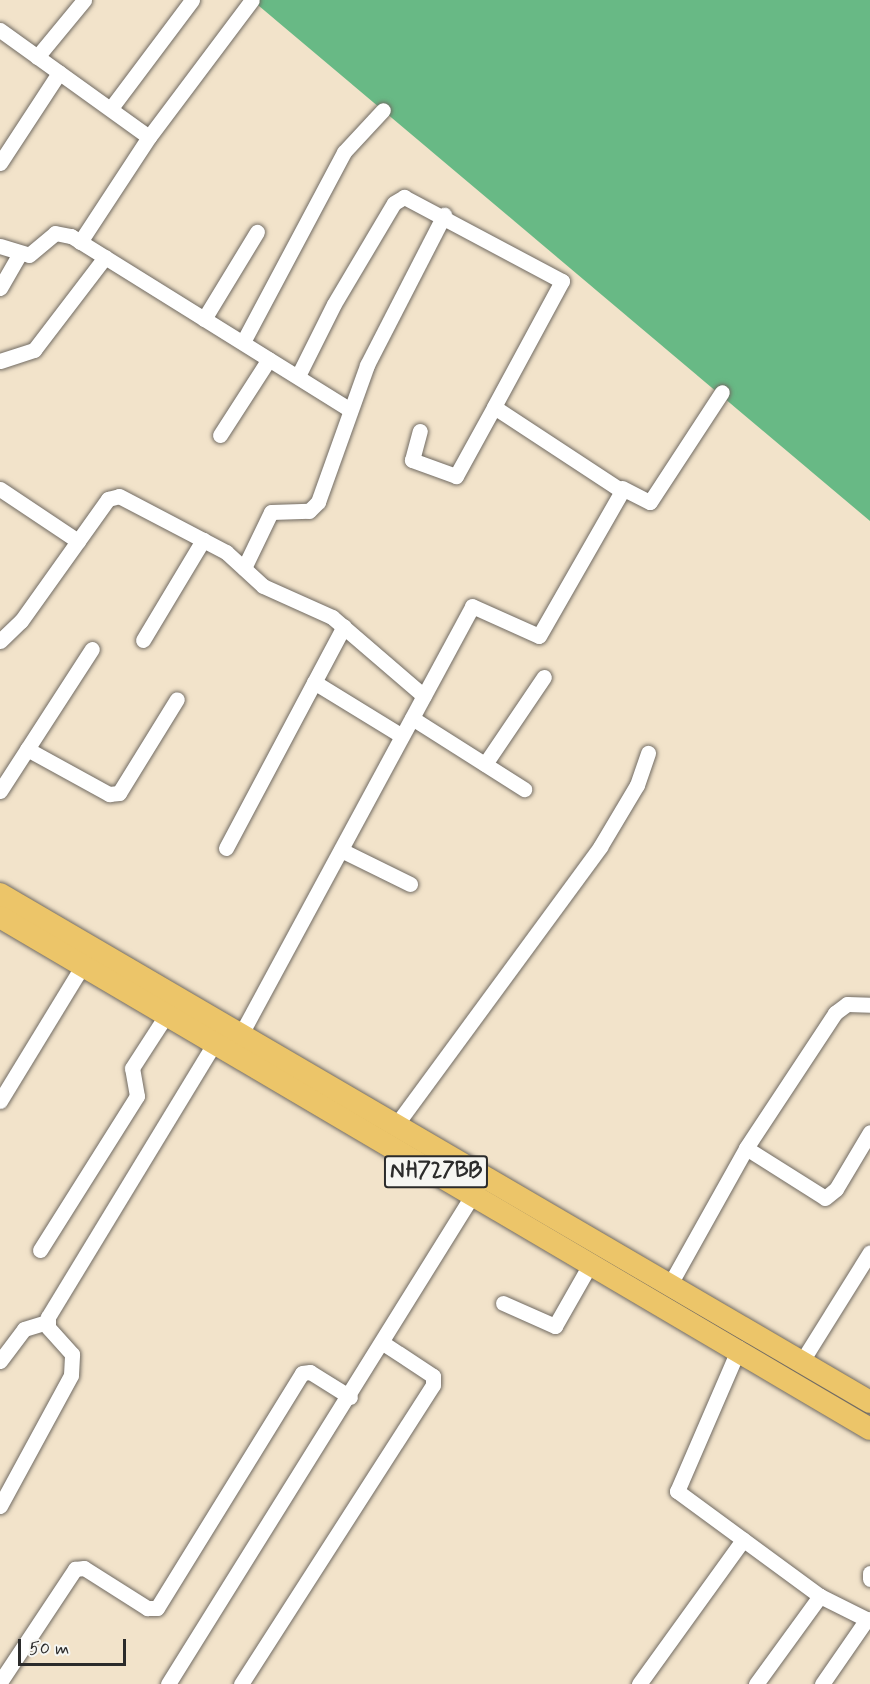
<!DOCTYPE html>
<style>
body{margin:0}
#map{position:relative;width:870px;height:1684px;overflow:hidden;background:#f2e3ca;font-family:Mynerve,sans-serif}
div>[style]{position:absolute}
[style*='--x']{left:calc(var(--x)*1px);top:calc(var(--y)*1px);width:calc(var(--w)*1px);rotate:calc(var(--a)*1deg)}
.forest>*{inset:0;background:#68b985}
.roads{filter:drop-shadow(0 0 2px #716b63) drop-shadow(0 0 2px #716b63)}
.minor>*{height:15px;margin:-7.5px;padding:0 7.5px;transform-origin:7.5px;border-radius:7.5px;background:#fff}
.highway>*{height:22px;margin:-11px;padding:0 11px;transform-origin:11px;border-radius:11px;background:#ecc569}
span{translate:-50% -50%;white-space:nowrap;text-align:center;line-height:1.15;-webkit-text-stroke:6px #f6f6f2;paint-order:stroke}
.shield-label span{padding:2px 4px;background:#f6f6f2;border:2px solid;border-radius:4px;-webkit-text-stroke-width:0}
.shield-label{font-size:22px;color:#2b2b2b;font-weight:700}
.scale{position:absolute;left:18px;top:1639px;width:108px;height:27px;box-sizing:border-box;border:3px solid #2b2b2b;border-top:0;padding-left:8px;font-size:18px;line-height:21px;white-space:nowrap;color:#2b2b2b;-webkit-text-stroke:4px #f6f6f2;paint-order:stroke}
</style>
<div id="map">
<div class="forest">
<i style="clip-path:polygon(252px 0,870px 0,870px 521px)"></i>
</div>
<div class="roads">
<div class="minor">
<i style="--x:0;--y:30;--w:183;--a:35.7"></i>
<i style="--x:37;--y:57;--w:74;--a:-50.5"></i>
<i style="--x:111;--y:108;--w:135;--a:-53.1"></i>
<i style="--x:0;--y:163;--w:108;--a:-56.8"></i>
<i style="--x:80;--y:242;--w:126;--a:-56.7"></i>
<i style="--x:149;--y:137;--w:171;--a:-53.1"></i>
<i style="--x:0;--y:246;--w:30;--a:17"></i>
<i style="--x:29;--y:255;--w:34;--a:-40"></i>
<i style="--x:55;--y:233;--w:16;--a:11"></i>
<i style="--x:71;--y:236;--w:327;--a:31.9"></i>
<i style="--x:0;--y:288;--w:38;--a:-60"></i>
<i style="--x:204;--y:319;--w:102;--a:-58.7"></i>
<i style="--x:243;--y:342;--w:215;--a:-62"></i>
<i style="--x:344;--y:152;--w:57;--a:-47.1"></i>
<i style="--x:0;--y:361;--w:36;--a:-18"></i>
<i style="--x:34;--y:350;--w:117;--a:-52.6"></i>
<i style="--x:298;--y:376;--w:80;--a:-63.4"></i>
<i style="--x:334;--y:304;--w:117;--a:-59.3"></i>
<i style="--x:394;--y:203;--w:12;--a:-31"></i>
<i style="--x:404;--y:197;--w:179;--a:28"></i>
<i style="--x:562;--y:281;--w:143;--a:118.4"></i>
<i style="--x:220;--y:435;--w:90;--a:-57.2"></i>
<i style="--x:622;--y:488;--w:31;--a:27"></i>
<i style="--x:650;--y:502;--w:131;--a:-56.8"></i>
<i style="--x:0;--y:489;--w:94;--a:33.7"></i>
<i style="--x:244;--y:568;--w:62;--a:-64.3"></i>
<i style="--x:271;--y:512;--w:38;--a:-2"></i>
<i style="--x:309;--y:511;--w:13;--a:-45"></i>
<i style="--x:318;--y:502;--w:145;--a:-70.3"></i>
<i style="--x:367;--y:365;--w:169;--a:-62.8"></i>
<i style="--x:143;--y:640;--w:117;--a:-59"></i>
<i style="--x:0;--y:641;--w:29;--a:-44"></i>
<i style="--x:21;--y:621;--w:150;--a:-54.5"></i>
<i style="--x:108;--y:499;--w:11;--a:-15"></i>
<i style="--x:119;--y:496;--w:121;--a:27.6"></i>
<i style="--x:226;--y:552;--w:50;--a:42.6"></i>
<i style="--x:263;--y:586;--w:76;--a:24.2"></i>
<i style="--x:332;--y:617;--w:121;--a:40.7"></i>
<i style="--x:314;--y:682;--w:103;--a:31.5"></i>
<i style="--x:412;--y:718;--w:133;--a:32.4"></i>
<i style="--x:27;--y:749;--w:94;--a:28.8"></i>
<i style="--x:109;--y:794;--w:10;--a:-6"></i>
<i style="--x:119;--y:793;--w:110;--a:-58.3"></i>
<i style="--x:485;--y:764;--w:105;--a:-55.9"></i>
<i style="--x:0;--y:791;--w:169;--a:-57.1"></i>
<i style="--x:226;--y:848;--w:251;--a:-62"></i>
<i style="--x:341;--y:850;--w:77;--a:26.2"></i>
<i style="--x:241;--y:1034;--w:486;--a:-61.6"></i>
<i style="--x:472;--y:606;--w:73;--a:24.1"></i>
<i style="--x:539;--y:636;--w:167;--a:-60.2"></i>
<i style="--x:622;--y:491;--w:153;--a:-146.7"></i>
<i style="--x:494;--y:407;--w:79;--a:118.8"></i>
<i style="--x:456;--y:476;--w:47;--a:-160"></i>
<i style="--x:412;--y:460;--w:30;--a:-75"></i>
<i style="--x:0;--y:1101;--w:159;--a:-58.6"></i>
<i style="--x:396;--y:1125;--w:345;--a:-53.7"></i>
<i style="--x:600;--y:847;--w:72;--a:-59.2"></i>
<i style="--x:637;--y:785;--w:34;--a:-71"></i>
<i style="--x:746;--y:1148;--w:93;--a:32.3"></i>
<i style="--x:825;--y:1198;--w:14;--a:-39"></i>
<i style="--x:836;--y:1189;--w:66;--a:-59.2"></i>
<i style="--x:40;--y:1250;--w:182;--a:-57.8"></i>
<i style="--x:137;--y:1096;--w:28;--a:-100"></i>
<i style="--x:132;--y:1068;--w:64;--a:-57.1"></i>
<i style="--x:669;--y:1286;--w:158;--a:-60.8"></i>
<i style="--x:746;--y:1148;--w:162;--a:-56.6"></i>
<i style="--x:835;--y:1013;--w:15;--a:-37"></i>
<i style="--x:847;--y:1004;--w:23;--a:2"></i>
<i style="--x:503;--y:1303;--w:57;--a:23.9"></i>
<i style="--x:555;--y:1326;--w:73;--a:-60.3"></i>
<i style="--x:739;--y:1348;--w:156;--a:113.4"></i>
<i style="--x:677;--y:1491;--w:177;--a:36.3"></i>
<i style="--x:0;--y:1361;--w:40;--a:-53"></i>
<i style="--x:24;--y:1329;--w:24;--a:-17"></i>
<i style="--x:802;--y:1361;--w:128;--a:-58"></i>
<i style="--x:0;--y:1506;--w:149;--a:-61.5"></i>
<i style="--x:71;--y:1375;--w:21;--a:-87"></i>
<i style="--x:72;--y:1354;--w:36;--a:-132"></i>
<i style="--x:48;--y:1327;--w:10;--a:-90"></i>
<i style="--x:48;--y:1317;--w:322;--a:-58.7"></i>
<i style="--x:870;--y:1573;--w:6;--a:90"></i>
<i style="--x:0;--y:1682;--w:136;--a:-56.4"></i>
<i style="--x:75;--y:1569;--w:9;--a:-6"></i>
<i style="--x:84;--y:1568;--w:75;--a:32.4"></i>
<i style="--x:147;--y:1608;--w:10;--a:0"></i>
<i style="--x:157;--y:1608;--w:276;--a:-58.3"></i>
<i style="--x:302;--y:1373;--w:8;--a:-7"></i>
<i style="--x:310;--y:1372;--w:47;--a:32"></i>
<i style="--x:168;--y:1684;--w:584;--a:-58.08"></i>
<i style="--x:241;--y:1684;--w:355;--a:-57.3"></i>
<i style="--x:433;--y:1385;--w:9;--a:-90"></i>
<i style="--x:433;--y:1376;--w:60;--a:-146.6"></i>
<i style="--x:639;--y:1684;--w:178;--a:-54.2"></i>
<i style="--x:756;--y:1684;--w:109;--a:-54"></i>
<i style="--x:820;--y:1596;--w:56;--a:26.6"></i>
<i style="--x:822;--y:1684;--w:79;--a:-55.3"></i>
</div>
<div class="highway">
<i style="--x:0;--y:894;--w:1007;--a:30.28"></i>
<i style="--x:0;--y:917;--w:1009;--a:30.48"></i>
</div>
</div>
<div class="shield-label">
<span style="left:436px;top:1172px">NH727BB</span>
</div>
<div class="scale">50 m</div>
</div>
